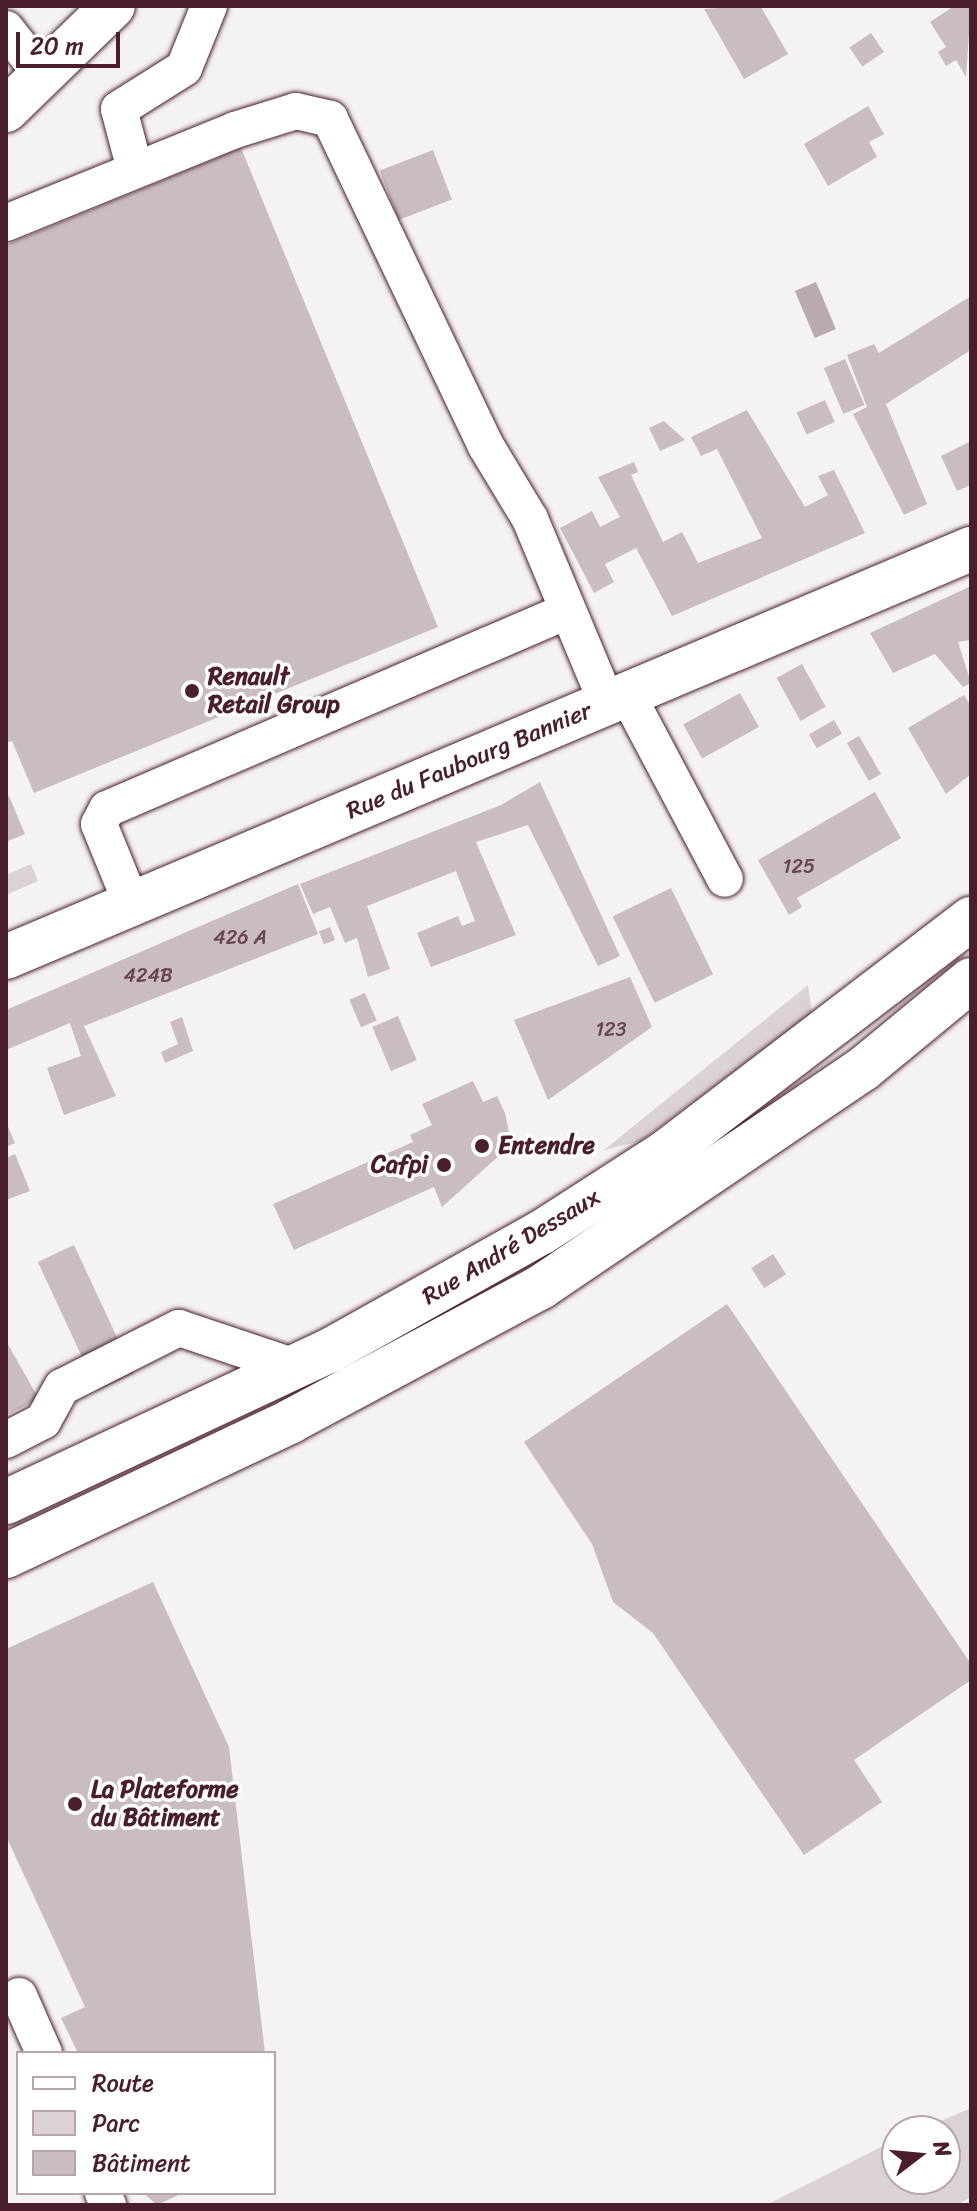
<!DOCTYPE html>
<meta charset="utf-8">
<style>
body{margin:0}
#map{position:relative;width:977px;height:2211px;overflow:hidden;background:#f4f2f2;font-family:Sriracha,sans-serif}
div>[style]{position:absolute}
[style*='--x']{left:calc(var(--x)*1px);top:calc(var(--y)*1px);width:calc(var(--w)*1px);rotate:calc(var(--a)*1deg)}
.green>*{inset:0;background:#dbd2d5}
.water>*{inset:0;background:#baa9ae;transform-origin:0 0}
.building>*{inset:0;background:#cabdc1;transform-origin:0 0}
.roads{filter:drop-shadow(0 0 2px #4a1f2b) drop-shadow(0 0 2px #4a1f2b)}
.minor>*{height:36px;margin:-18px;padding:0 18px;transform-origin:18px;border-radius:18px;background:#fff}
.major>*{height:44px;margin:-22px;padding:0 22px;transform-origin:22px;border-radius:22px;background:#fff}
.dots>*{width:22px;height:22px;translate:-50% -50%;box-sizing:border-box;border:4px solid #fff;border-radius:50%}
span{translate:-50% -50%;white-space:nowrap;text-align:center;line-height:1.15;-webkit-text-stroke:7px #fff;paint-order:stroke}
.number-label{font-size:20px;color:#6a4650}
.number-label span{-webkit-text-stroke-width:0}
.poi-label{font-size:24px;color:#4a1f2b;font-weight:700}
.left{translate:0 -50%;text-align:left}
.right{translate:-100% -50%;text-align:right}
.street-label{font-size:24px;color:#4a1f2b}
.frame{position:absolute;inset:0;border:8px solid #4a1f2b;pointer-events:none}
.legend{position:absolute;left:16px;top:2051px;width:260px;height:144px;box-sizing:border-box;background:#fff;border:2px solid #b7a5aa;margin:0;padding:10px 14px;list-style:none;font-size:24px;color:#4a1f2b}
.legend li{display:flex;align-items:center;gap:16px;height:40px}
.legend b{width:40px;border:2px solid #b7a5aa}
.north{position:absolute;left:881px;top:2115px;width:80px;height:80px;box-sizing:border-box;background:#fff;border:2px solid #b7a5aa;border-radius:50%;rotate:74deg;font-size:22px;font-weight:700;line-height:32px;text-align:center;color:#4a1f2b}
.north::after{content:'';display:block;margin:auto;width:28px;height:36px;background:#4a1f2b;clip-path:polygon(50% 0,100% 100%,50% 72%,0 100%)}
.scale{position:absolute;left:16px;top:32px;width:104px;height:36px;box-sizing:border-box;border:4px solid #4a1f2b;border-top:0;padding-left:10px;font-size:24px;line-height:28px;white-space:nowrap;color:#4a1f2b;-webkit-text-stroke:6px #fff;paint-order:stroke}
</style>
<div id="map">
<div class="green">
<i style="clip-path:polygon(31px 864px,38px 881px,6px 895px,6px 875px)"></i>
<i style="clip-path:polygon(808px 985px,812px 1013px,641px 1141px,604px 1150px)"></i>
<i style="clip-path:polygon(971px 2108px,971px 2197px,957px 2205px,766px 2205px,897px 2139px,897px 2179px,945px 2179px,945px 2131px,917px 2131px)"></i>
</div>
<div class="water">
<i style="left:816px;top:282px;width:51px;height:23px;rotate:67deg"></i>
</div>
<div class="building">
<i style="clip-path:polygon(751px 6px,761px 7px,788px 54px,744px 79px,704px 9px)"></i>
<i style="clip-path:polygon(954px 6px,971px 6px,966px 77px,956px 60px,946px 66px,938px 52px,946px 47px,930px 22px)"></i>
<i style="left:871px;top:33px;width:23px;height:26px;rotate:56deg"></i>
<i style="clip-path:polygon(868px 106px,884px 134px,869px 142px,877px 157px,828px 186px,804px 144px)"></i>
<i style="clip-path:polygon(241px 148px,438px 627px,34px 793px,12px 741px,6px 743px,6px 245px)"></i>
<i style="left:433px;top:150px;width:53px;height:57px;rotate:69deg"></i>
<i style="clip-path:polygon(971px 296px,971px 350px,886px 404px,927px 504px,904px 515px,853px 414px,867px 407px,847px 355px,874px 344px,879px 353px)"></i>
<i style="left:845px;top:359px;width:50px;height:23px;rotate:67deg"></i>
<i style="left:825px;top:400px;width:24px;height:31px;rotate:66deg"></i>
<i style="clip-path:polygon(747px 410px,805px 507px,828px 495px,818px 476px,834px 470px,865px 533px,672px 616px,636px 548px,605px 564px,614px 582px,594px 593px,560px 528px,592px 511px,600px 527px,620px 517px,598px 477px,634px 462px,638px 472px,631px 475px,663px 542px,682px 532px,698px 563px,762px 538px,717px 449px,701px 456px,691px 437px)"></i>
<i style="clip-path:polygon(664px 421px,685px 440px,660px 451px,649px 428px)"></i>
<i style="clip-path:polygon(971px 441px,971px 485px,957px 491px,941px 456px)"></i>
<i style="clip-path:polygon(971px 586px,971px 640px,958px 642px,971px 683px,963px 687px,935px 654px,893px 673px,870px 633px)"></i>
<i style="left:802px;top:664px;width:49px;height:29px;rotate:61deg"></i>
<i style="left:740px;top:693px;width:39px;height:65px;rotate:61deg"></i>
<i style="clip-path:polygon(964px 695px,971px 706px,971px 774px,946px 794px,908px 728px)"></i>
<i style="left:834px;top:720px;width:16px;height:29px;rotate:60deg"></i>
<i style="left:859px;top:736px;width:44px;height:14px;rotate:60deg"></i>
<i style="clip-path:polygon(540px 782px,620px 956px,598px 966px,528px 825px,476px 842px,516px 935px,431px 967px,417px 933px,458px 916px,462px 926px,475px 921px,456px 871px,367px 906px,390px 969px,368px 977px,357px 938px,345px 943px,330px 907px,313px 914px,300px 884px,501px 805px)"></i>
<i style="clip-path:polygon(875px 792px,901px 838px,797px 898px,802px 907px,789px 915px,758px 860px)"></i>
<i style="clip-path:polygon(9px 796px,25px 834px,6px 842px,6px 797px)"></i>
<i style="clip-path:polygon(298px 884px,318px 934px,84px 1026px,116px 1096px,64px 1115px,47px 1068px,81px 1056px,70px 1023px,6px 1050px,6px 1010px)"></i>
<i style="left:671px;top:888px;width:96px;height:65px;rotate:64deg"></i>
<i style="left:330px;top:927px;width:14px;height:12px;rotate:69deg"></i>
<i style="clip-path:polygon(630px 977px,652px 1027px,548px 1100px,514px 1020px)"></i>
<i style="left:365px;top:993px;width:30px;height:17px;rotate:67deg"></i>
<i style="left:398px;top:1016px;width:48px;height:28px;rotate:67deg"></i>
<i style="clip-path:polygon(182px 1017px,193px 1051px,165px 1063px,161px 1052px,178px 1044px,170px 1022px)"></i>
<i style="clip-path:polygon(473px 1081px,483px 1102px,497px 1096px,505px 1113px,510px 1138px,502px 1153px,442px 1207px,434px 1187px,294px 1250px,273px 1204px,413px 1142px,410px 1135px,432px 1125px,422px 1104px)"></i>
<i style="clip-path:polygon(6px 1122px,15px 1143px,6px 1147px)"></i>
<i style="clip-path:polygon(15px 1154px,30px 1191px,6px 1200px,6px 1158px)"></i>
<i style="left:74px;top:1245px;width:142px;height:40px;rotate:65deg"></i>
<i style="left:773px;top:1254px;width:24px;height:26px;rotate:57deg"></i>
<i style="clip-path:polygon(727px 1304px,971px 1664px,971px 1680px,854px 1760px,882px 1802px,804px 1855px,653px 1633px,613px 1602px,592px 1544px,524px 1442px)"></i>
<i style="clip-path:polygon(6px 1341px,39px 1399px,6px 1415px)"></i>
<i style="clip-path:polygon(153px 1582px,229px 1747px,265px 2053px,78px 2053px,61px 2018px,85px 2007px,6px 1836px,6px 1649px)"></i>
<i style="clip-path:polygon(143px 2193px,183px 2193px,157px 2205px)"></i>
</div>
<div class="roads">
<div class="minor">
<i style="--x:6;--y:29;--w:58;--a:52"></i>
<i style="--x:135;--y:170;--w:63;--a:-104.7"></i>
<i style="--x:119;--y:109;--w:77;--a:-32.2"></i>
<i style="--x:184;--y:68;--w:67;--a:-68"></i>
<i style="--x:6;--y:223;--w:247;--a:-22.1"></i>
<i style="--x:235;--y:130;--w:64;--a:-17.3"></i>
<i style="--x:296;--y:111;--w:35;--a:13"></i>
<i style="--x:330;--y:119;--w:362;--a:64.5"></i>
<i style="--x:486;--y:446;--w:85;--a:58.9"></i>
<i style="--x:530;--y:519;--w:199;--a:67.3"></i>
<i style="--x:627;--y:694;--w:209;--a:62.1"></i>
<i style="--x:132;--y:905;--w:87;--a:-112.2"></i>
<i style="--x:99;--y:824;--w:17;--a:-62"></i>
<i style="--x:107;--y:809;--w:501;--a:-23.29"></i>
<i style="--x:6;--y:1440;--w:42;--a:-27.2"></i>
<i style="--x:43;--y:1421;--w:39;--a:-61"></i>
<i style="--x:62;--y:1387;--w:131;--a:-26.8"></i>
<i style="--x:179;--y:1328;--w:122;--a:18.6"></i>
<i style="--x:19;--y:1996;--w:62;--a:66.3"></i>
<i style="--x:103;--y:2193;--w:13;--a:67"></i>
</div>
<div class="major">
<i style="--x:6;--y:110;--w:149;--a:-44.2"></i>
<i style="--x:6;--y:957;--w:1048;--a:-22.92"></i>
<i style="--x:6;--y:1502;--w:357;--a:-25.1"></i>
<i style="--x:329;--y:1351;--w:244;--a:-29.2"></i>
<i style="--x:542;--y:1232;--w:148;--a:-32.8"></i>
<i style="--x:666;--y:1152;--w:384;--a:-37.4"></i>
<i style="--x:6;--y:1556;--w:315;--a:-25.3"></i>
<i style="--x:291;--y:1421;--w:284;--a:-28.2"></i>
<i style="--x:541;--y:1287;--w:389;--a:-34.1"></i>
<i style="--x:863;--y:1069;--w:140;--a:-39.5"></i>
</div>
</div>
<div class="dots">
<i style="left:192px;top:691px;background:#4a1f2b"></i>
<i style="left:482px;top:1146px;background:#4a1f2b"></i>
<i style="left:444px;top:1165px;background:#4a1f2b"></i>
<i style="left:75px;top:1804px;background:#4a1f2b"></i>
</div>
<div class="number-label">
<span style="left:799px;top:866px">125</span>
<span style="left:240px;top:937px">426 A</span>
<span style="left:148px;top:975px">424B</span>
<span style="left:611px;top:1029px">123</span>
</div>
<div class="poi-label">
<span class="left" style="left:208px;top:691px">Renault<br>Retail Group</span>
<span class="left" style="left:498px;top:1146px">Entendre</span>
<span class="right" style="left:428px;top:1165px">Cafpi</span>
<span class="left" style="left:91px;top:1804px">La Plateforme<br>du Bâtiment</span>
</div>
<div class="street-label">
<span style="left:469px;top:761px;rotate:-23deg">Rue du Faubourg Bannier</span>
<span style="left:511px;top:1247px;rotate:-31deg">Rue André Dessaux</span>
</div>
<div class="frame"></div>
<ul class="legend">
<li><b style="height:10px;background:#fff"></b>Route</li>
<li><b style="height:22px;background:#dbd2d5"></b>Parc</li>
<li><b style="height:22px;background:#cabdc1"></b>Bâtiment</li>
</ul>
<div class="north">N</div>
<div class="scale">20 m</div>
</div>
